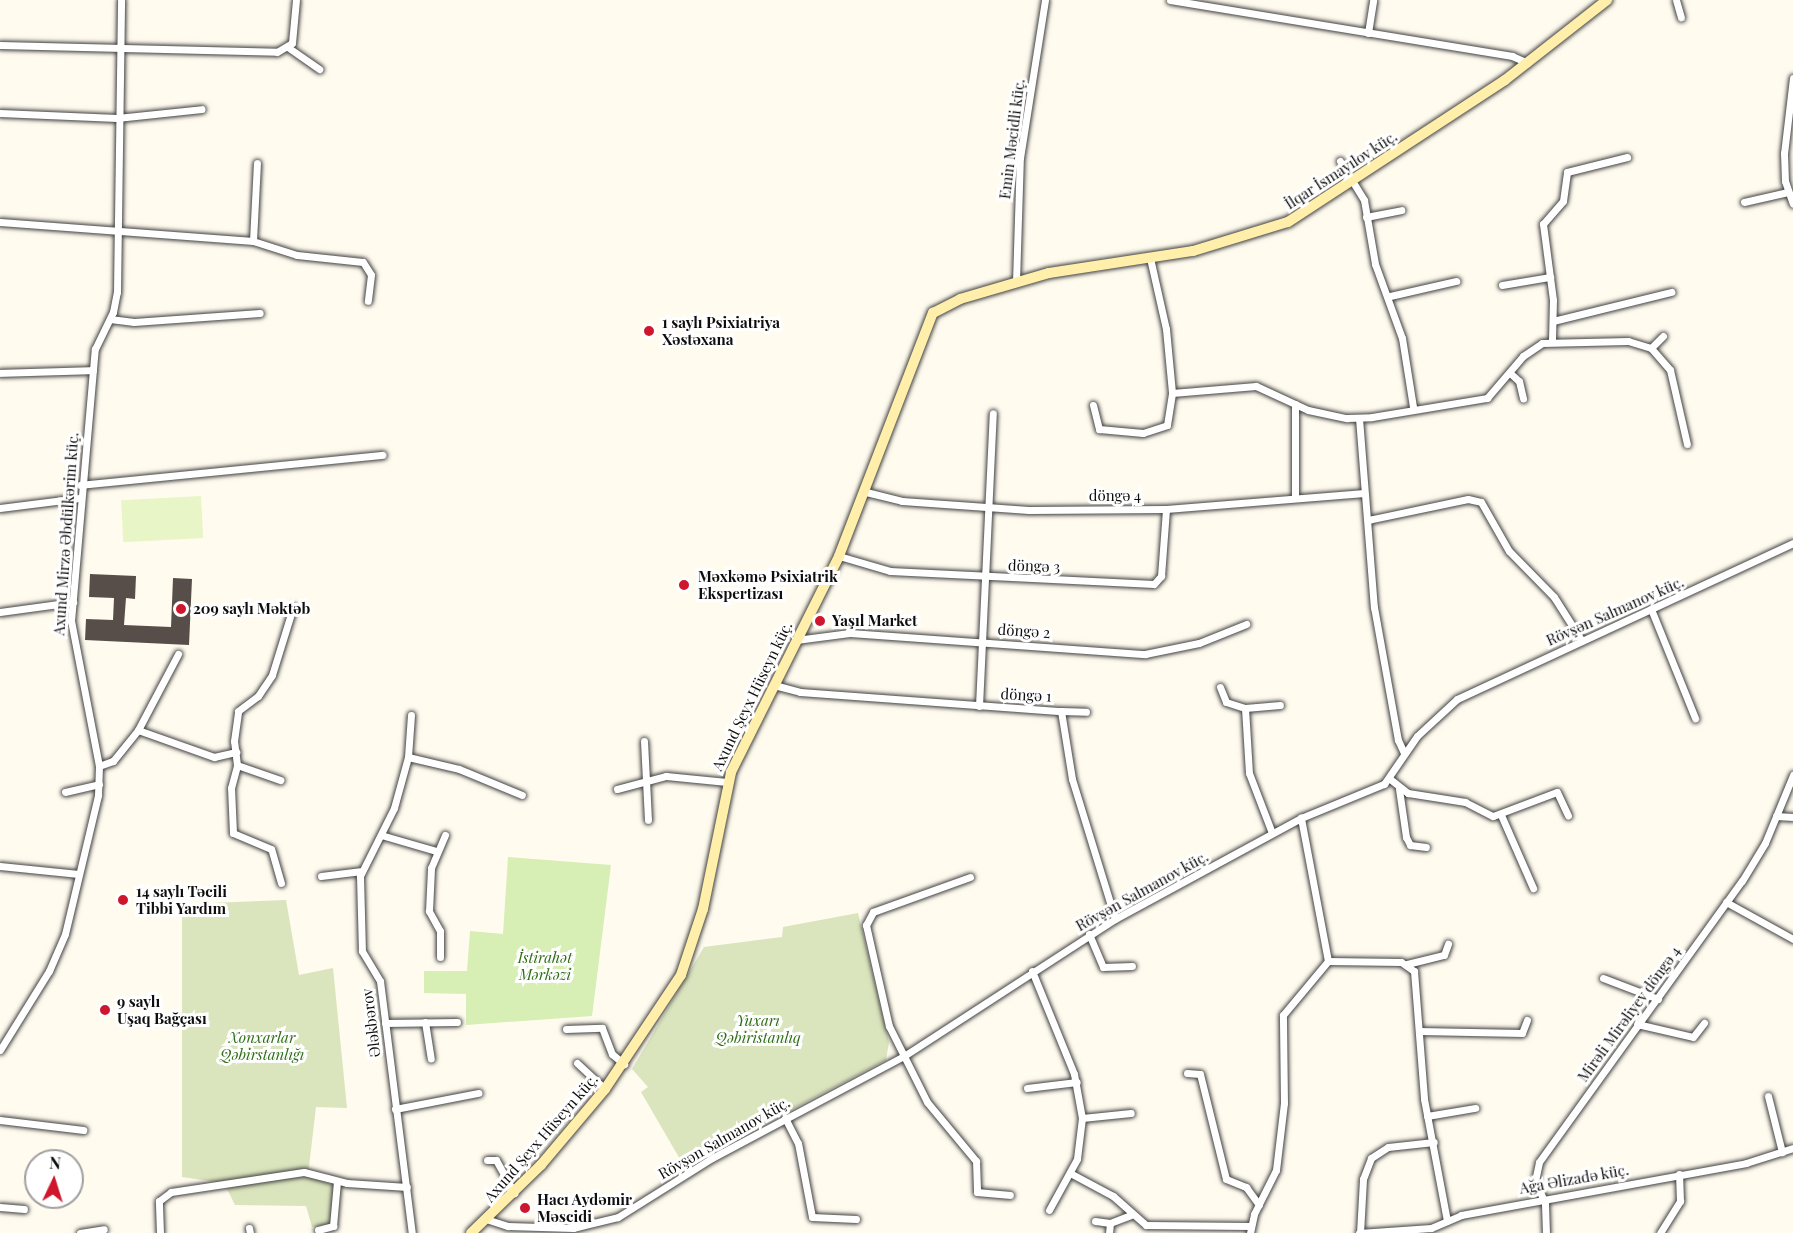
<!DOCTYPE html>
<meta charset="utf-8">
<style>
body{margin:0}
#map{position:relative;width:1793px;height:1233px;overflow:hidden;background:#fffbef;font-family:"Playfair Display",serif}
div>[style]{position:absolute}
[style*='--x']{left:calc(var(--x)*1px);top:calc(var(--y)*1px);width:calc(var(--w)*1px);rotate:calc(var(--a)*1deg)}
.green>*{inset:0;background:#d7eeb4}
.cemetery>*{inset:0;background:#dae4bd}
.pitch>*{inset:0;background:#e8f5c7;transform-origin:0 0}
.building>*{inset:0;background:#584e49}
.roads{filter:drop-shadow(0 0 2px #414141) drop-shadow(0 0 2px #414141)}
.street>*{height:7px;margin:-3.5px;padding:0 3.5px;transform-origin:3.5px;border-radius:3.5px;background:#fff}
.secondary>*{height:10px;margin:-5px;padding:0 5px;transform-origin:5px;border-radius:5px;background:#ffefaa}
.dots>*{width:16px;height:16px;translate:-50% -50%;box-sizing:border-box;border:3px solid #fff;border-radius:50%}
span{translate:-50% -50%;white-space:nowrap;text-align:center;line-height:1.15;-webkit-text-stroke:6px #fff;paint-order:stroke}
.street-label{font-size:15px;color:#0e0e0e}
.poi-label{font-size:15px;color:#0e0e0e;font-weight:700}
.left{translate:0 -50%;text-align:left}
.park-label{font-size:15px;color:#2f6e17;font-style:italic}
.north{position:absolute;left:24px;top:1149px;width:60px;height:60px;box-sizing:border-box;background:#fff;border:2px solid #9f9f9f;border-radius:50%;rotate:4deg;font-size:16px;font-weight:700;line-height:24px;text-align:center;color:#0e0e0e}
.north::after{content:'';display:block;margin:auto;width:21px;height:27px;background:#ce162c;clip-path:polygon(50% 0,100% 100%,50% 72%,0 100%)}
</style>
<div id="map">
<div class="green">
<i style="clip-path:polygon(508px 857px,611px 865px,592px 1016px,466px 1025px,466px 994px,424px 993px,424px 971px,467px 971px,470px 931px,503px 934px)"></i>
</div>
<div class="cemetery">
<i style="clip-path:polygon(286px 900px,299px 975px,333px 968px,347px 1108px,316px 1107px,308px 1175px,335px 1186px,330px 1225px,312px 1227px,306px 1206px,235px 1205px,224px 1183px,182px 1177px,182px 904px)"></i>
<i style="clip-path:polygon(858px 913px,889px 1042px,886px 1060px,684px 1166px,641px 1092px,648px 1087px,632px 1069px,704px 947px,782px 937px,783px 927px)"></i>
</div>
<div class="pitch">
<i style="left:201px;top:496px;width:42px;height:80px;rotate:87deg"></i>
</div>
<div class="building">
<i style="clip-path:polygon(90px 574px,136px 576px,135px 599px,126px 598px,124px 625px,171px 627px,173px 578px,192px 579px,189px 645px,85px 640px,86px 619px,113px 620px,114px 598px,89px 597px)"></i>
</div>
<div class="roads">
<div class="street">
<i style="--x:1170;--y:0;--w:347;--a:9.3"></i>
<i style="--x:1512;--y:56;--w:17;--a:24"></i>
<i style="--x:1676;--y:0;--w:18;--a:74"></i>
<i style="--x:1368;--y:33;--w:33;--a:-81"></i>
<i style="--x:0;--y:45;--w:277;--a:1.4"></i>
<i style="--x:277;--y:52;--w:17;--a:-31"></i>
<i style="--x:292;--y:43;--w:43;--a:-84.7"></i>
<i style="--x:289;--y:48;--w:37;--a:35"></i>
<i style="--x:1793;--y:78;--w:76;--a:96.8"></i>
<i style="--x:1784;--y:153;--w:28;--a:88"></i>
<i style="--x:1785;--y:181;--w:24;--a:71"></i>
<i style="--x:0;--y:113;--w:117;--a:2.4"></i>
<i style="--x:117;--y:118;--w:85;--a:-6"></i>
<i style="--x:1340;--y:161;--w:46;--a:58.4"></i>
<i style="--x:1364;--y:200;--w:65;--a:80.2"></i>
<i style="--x:1375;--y:264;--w:79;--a:70"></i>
<i style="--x:1402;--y:338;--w:70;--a:80.9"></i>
<i style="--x:1744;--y:202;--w:45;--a:-12.8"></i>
<i style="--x:1366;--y:217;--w:36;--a:-11"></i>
<i style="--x:0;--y:222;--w:254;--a:4.3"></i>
<i style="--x:253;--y:241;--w:46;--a:17.7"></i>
<i style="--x:297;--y:255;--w:66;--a:6.1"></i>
<i style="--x:363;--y:262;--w:15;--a:58"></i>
<i style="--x:371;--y:275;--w:26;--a:97"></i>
<i style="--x:253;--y:241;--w:78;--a:-87.1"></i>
<i style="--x:1150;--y:258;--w:73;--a:77.3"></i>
<i style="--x:1166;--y:329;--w:64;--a:84.6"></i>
<i style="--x:1172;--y:393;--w:84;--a:-4.8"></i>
<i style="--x:1256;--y:386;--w:57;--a:24.8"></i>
<i style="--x:1308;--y:410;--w:40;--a:12"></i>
<i style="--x:1347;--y:418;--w:25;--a:-2"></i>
<i style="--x:1372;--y:417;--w:117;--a:-9.4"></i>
<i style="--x:1487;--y:398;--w:55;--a:-49.4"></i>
<i style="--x:1523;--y:356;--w:23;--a:-34"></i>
<i style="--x:1542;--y:343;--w:86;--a:-1.3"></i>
<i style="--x:1628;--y:341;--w:24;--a:17"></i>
<i style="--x:1651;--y:348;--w:29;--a:49"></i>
<i style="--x:1670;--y:370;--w:76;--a:77.1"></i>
<i style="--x:1016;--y:282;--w:124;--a:-88.2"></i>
<i style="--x:1020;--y:158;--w:160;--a:-81"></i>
<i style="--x:1502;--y:285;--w:49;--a:-9.5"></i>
<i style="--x:1390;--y:296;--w:68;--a:-12.8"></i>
<i style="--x:110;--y:319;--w:24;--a:7"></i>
<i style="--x:134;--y:322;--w:126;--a:-4.1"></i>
<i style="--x:1553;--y:321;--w:122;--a:-13.8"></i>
<i style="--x:1552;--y:340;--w:40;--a:-88.6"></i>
<i style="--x:1553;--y:300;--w:77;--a:-97.5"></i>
<i style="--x:1543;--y:224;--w:30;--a:-49"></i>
<i style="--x:1563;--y:201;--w:29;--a:-82"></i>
<i style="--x:1567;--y:172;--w:62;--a:-14"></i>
<i style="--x:1651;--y:348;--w:17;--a:-45"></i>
<i style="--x:0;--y:373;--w:93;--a:-1.8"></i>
<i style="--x:1510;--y:373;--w:12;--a:42"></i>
<i style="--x:1519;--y:381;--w:18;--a:77"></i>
<i style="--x:1093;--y:405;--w:25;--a:76"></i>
<i style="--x:1099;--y:429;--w:44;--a:5.2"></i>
<i style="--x:1143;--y:433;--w:25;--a:-18"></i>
<i style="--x:1167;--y:425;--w:32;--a:-81"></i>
<i style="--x:1359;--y:418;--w:190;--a:85.5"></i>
<i style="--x:1374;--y:607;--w:135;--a:79.8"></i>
<i style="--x:1398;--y:740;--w:14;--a:65"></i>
<i style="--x:80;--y:485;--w:304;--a:-5.7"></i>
<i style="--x:866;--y:492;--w:37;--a:14"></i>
<i style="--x:902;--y:501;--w:127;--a:4.1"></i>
<i style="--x:1029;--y:510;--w:137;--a:-0.4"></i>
<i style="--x:1166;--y:509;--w:199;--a:-4.6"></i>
<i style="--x:1295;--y:498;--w:94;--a:-90"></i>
<i style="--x:0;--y:508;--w:80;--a:-7.2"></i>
<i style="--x:1368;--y:520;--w:102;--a:-11.9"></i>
<i style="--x:1468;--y:499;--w:13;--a:13"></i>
<i style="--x:1481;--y:502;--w:56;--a:60.3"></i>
<i style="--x:1509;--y:551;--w:64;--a:45.6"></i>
<i style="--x:1554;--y:597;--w:49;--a:57.6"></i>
<i style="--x:839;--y:556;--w:53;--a:16.4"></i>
<i style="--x:890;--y:571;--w:264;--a:2.8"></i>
<i style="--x:1154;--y:584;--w:11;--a:-49"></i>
<i style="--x:1161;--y:576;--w:67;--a:-85.7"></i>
<i style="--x:1651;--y:609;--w:118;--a:68"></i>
<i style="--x:0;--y:612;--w:74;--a:-7.8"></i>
<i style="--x:796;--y:640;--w:54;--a:-7.4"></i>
<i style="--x:850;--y:633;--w:296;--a:4.1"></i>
<i style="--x:1145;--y:654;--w:55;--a:-11.5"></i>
<i style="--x:1199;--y:643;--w:51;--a:-22"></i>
<i style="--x:774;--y:685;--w:27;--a:15"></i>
<i style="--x:800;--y:692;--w:262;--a:4.2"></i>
<i style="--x:1061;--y:711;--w:69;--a:80.8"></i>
<i style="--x:1072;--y:779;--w:146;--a:72.9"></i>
<i style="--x:1220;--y:687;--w:16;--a:68"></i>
<i style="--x:1226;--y:702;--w:20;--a:18"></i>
<i style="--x:1245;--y:708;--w:65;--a:86.5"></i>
<i style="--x:1249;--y:773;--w:64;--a:69"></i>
<i style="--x:979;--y:706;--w:293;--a:-87.3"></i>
<i style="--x:1245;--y:708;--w:35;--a:-5"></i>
<i style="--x:1061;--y:711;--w:25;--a:2"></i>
<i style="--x:411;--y:715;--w:42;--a:94.1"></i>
<i style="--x:408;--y:757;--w:53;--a:105.4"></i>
<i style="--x:394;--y:808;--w:76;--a:116.6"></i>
<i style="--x:360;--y:876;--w:75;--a:88.5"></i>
<i style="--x:362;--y:951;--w:35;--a:59"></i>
<i style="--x:380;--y:981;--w:254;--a:82.8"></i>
<i style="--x:138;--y:730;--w:81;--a:19.6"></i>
<i style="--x:214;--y:757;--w:23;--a:-13"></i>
<i style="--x:644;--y:741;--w:79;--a:87.1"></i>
<i style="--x:408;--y:757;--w:52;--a:13.2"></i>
<i style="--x:459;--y:769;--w:68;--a:22.4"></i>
<i style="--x:237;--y:765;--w:46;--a:19.2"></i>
<i style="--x:99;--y:766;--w:15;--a:-20"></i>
<i style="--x:113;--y:761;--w:40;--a:-51"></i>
<i style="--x:138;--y:730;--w:86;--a:-62.2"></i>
<i style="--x:1390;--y:779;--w:23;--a:38"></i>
<i style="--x:1408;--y:793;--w:58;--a:9"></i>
<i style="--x:1465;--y:802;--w:31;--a:27"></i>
<i style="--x:1493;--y:816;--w:68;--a:-20.6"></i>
<i style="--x:1557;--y:792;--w:26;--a:65"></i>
<i style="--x:617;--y:789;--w:51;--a:-14.9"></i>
<i style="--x:666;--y:776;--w:61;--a:5.6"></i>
<i style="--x:1399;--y:789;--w:49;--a:81.7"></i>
<i style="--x:1406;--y:837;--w:9;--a:63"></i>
<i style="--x:1410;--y:845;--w:16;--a:7"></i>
<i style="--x:65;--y:792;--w:35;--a:-13"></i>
<i style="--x:1501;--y:815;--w:80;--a:66.3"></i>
<i style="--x:1776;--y:816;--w:17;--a:3"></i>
<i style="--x:381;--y:835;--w:57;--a:16.2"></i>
<i style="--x:0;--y:866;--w:79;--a:5.8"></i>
<i style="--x:321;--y:876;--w:39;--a:-7"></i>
<i style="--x:970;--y:877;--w:103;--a:160.2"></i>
<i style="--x:873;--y:912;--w:15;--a:118"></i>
<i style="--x:866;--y:925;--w:104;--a:77.2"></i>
<i style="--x:889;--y:1026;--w:85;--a:63.4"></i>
<i style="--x:927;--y:1102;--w:77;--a:50.3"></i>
<i style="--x:976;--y:1161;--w:31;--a:88"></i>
<i style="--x:977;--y:1192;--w:33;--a:5"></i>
<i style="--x:281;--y:883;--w:35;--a:-106"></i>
<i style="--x:271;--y:849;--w:41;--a:-157.2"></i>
<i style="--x:233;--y:833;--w:45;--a:-92.5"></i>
<i style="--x:231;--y:788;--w:24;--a:-75"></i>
<i style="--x:237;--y:765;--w:24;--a:-97"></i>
<i style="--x:234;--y:741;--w:30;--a:-82"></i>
<i style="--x:238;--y:711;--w:25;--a:-37"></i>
<i style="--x:258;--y:696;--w:25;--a:-56"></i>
<i style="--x:272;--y:675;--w:71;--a:-72.8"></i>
<i style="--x:1726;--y:902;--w:77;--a:28.9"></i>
<i style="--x:1089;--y:934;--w:36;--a:67"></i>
<i style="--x:1103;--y:967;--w:29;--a:-2"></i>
<i style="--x:440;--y:957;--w:26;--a:-90"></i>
<i style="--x:440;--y:931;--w:23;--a:-119"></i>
<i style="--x:429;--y:911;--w:43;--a:-87.3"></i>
<i style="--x:431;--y:868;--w:36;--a:-67"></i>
<i style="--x:1328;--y:961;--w:73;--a:0.8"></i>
<i style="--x:1401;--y:962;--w:16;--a:35"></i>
<i style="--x:1414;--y:971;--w:128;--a:85.5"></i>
<i style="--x:1424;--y:1099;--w:124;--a:79.3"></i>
<i style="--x:1407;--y:964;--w:38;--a:-14"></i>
<i style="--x:1444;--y:955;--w:12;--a:-70"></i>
<i style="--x:1032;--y:971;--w:111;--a:67.8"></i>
<i style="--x:1074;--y:1074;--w:45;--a:79.7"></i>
<i style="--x:1082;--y:1118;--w:41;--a:97"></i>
<i style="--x:1077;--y:1159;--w:58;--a:118.8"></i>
<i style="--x:1603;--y:978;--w:59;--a:20.9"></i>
<i style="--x:425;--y:1022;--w:37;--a:81"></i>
<i style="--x:385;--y:1023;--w:72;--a:-0.8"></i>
<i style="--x:1637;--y:1024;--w:57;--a:13.1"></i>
<i style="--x:1693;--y:1037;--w:18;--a:-52"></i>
<i style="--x:566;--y:1029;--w:36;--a:-2"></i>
<i style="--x:602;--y:1028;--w:28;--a:69"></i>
<i style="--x:612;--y:1054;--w:16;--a:40"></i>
<i style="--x:1419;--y:1031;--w:103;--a:1.1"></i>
<i style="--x:1522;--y:1033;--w:14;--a:-69"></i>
<i style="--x:0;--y:1050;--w:93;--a:-58.2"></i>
<i style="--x:49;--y:971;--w:40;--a:-66.6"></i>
<i style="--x:65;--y:934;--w:143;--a:-76.6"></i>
<i style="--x:98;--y:795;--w:29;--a:-88"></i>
<i style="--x:99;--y:766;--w:148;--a:-100.9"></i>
<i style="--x:71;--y:621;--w:273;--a:-85"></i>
<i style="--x:95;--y:349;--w:41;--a:-64.1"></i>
<i style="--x:113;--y:312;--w:20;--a:-79"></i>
<i style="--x:117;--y:292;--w:292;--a:-89.2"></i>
<i style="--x:577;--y:1063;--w:38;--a:43"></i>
<i style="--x:1187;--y:1073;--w:13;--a:4"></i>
<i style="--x:1200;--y:1074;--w:108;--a:76.1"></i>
<i style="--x:1226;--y:1179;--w:22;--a:22"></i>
<i style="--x:1246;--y:1187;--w:22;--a:54"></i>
<i style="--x:1027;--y:1088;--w:50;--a:-6.8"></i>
<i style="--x:1768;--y:1096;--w:58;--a:76"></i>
<i style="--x:395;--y:1109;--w:85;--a:-10.9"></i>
<i style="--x:1427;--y:1116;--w:49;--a:-9.5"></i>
<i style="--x:785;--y:1118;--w:28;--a:63"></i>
<i style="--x:798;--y:1143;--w:75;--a:79.3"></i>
<i style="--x:812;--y:1217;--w:44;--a:2.6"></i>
<i style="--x:1082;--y:1118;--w:49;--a:-5.8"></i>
<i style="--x:0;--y:1120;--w:84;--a:6.9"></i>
<i style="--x:487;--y:1160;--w:9;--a:0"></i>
<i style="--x:496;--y:1160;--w:38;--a:61"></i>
<i style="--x:1070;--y:1173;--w:49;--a:28.1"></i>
<i style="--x:1113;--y:1196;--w:44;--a:41.3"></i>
<i style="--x:1146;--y:1225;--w:105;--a:0.5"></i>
<i style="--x:0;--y:1207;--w:24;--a:5"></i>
<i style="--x:489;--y:1220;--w:20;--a:18"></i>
<i style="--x:508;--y:1226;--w:65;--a:1.8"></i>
<i style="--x:573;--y:1228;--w:46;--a:-13.7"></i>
<i style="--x:618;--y:1217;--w:111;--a:-32.1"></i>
<i style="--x:712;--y:1158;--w:217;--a:-28"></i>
<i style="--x:904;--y:1056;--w:252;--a:-33"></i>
<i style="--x:1115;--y:919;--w:212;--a:-28.5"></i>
<i style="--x:1301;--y:818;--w:90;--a:-22.3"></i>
<i style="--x:1384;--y:784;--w:58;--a:-55.5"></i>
<i style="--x:1417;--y:736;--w:54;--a:-42.8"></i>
<i style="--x:1457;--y:699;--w:370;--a:-24.9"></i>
<i style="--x:1095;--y:1221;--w:15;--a:8"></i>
<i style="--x:249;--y:1228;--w:5;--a:79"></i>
<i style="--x:318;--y:1230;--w:16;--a:-15"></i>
<i style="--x:333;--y:1226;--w:45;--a:-84.9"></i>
<i style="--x:80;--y:1233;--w:24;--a:-9"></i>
<i style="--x:160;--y:1233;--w:32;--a:-92"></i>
<i style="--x:159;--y:1201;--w:15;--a:-37"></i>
<i style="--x:171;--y:1192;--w:134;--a:-8.6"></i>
<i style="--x:304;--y:1172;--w:44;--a:14.3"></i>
<i style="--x:347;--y:1183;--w:60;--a:3.8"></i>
<i style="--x:1109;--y:1233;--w:10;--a:-84"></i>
<i style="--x:1110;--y:1223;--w:22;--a:-21"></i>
<i style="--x:1250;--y:1233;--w:19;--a:-78"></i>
<i style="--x:1254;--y:1214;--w:49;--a:-63.4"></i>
<i style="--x:1276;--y:1170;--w:67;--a:-83.2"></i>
<i style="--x:1284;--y:1103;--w:88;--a:-90.7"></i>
<i style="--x:1283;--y:1015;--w:70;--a:-50.2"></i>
<i style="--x:1328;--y:961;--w:146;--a:-100.7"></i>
<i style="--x:1359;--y:1233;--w:72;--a:-4"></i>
<i style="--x:1431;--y:1228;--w:33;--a:-23"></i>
<i style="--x:1461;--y:1215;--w:290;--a:-10.3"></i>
<i style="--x:1746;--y:1163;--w:49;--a:-17.7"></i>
<i style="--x:1360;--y:1233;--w:54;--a:-86.8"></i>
<i style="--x:1363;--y:1179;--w:22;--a:-69"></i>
<i style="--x:1371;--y:1158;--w:20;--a:-33"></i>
<i style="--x:1388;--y:1147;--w:46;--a:-6.2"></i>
<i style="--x:1546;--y:1233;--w:30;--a:-92"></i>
<i style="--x:1545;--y:1203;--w:24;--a:-114"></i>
<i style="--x:1535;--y:1181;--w:19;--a:-78"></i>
<i style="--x:1539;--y:1162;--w:347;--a:-54.2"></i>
<i style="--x:1742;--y:881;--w:44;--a:-58.8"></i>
<i style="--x:1765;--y:843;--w:74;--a:-67.6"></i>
<i style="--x:1660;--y:1233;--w:38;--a:-58"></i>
<i style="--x:1680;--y:1201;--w:27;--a:-92"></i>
</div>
<div class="secondary">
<i style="--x:471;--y:1233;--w:98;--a:-44.2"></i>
<i style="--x:541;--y:1165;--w:99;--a:-49.9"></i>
<i style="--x:605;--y:1089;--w:137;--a:-56.3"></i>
<i style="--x:681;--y:975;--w:70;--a:-71.6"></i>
<i style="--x:703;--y:909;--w:140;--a:-78.4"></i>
<i style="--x:731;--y:772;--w:241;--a:-63.4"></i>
<i style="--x:839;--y:556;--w:261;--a:-68.9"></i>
<i style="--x:933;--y:313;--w:30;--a:-27"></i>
<i style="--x:960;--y:299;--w:93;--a:-16.3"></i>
<i style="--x:1049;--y:273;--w:146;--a:-8.7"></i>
<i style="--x:1193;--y:251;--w:99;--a:-17"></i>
<i style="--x:1288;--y:222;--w:259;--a:-33.2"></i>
<i style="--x:1505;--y:80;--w:130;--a:-38.1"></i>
</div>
</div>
<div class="dots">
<i style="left:649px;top:331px;background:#ce162c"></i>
<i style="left:684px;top:585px;background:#ce162c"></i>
<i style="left:181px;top:609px;background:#ce162c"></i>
<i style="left:820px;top:621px;background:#ce162c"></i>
<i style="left:123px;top:900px;background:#ce162c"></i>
<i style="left:105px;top:1010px;background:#ce162c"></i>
<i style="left:525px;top:1208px;background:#ce162c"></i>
</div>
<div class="street-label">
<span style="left:1012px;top:139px;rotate:-83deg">Emin Məcidli küç.</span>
<span style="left:1341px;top:170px;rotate:-33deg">İlqar İsmayılov küç.</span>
<span style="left:1115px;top:496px">döngə 4</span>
<span style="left:66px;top:534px;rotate:-86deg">Axund Mirzə Əbdülkərim küç.</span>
<span style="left:1034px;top:566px;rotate:2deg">döngə 3</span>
<span style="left:1615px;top:611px;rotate:-24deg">Rövşən Salmanov küç.</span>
<span style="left:1024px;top:631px;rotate:4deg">döngə 2</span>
<span style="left:1026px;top:695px;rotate:3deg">döngə 1</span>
<span style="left:752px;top:696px;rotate:-64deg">Axund Şeyx Hüseyn küç.</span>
<span style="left:1142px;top:891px;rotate:-29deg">Rövşən Salmanov küç.</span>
<span style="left:1629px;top:1014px;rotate:-54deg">Mirəli Mirəliyev döngə 4</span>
<span style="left:371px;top:1023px;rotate:-97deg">Ələkbərov</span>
<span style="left:541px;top:1138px;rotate:-49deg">Axund Şeyx Hüseyn küç.</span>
<span style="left:724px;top:1138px;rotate:-30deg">Rövşən Salmanov küç.</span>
<span style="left:1574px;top:1179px;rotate:-10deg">Ağa Əlizadə küç.</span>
</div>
<div class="poi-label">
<span class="left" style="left:662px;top:331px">1 saylı Psixiatriya<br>Xəstəxana</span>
<span class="left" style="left:698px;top:585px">Məxkəmə Psixiatrik<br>Ekspertizası</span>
<span class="left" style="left:193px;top:609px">209 saylı Məktəb</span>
<span class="left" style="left:832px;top:621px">Yaşıl Market</span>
<span class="left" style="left:136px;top:900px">14 saylı Təcili<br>Tibbi Yardım</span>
<span class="left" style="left:117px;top:1010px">9 saylı<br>Uşaq Bağçası</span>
<span class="left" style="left:537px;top:1208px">Hacı Aydəmir<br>Məscidi</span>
</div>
<div class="park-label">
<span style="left:545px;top:966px">İstirahət<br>Mərkəzi</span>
<span style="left:758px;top:1029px">Yuxarı<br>Qəbiristanlıq</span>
<span style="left:262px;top:1046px">Xonxarlar<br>Qəbirstanlığı</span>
</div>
<div class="north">N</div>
</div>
